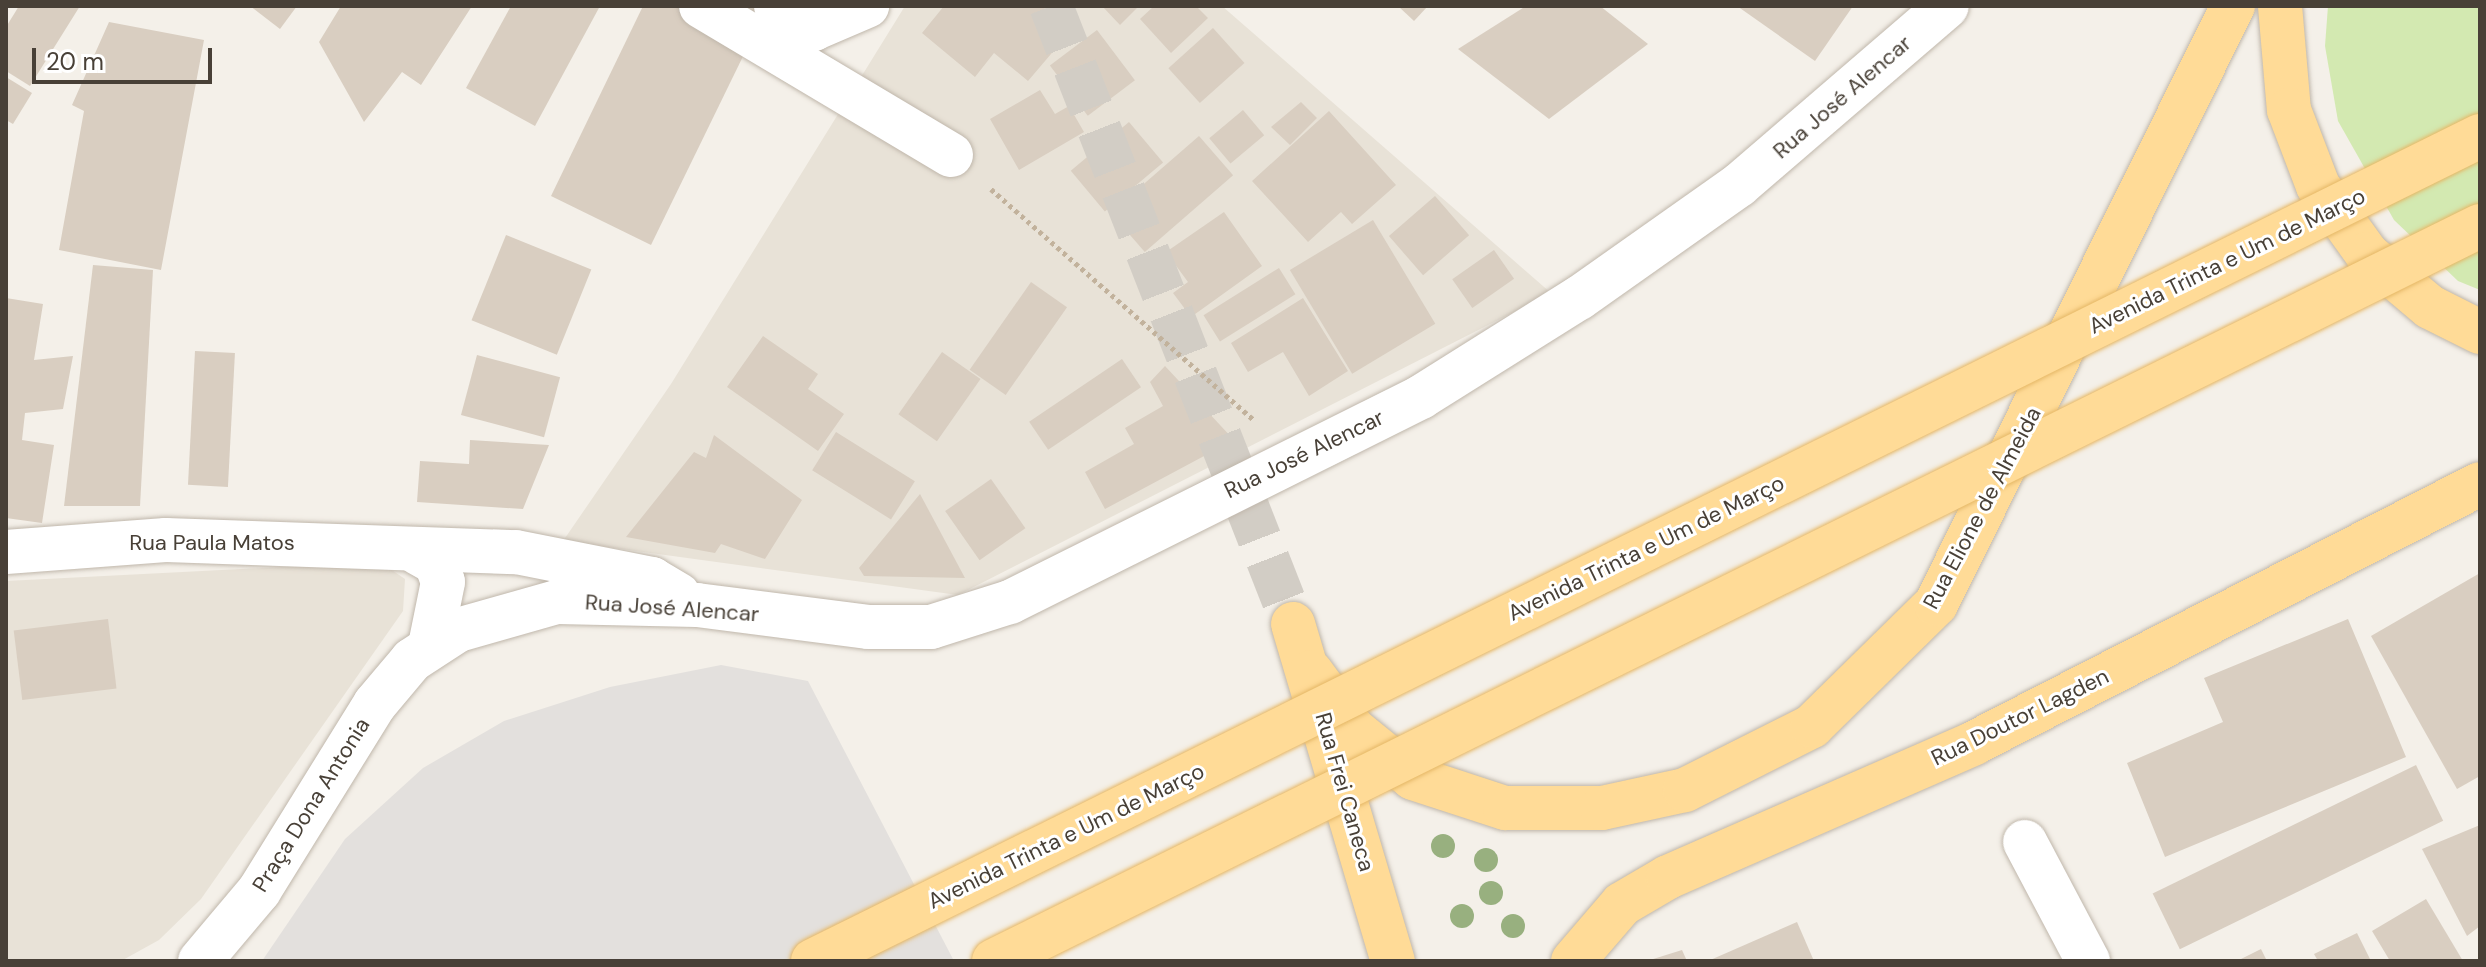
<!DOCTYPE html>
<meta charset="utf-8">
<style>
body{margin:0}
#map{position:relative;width:2486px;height:967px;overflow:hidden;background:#f4f0e9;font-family:"DM Sans",sans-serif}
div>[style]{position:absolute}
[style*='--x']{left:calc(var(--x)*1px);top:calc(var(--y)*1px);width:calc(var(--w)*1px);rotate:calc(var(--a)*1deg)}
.residential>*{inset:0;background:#e8e2d7}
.green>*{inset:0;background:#d3e9b1}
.parking>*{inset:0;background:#e3e0dd}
.building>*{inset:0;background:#d9cec1;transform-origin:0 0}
.major-tunnel>*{height:44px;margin-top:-22px;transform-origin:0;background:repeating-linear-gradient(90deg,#d2cdc5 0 44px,transparent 0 66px)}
.path>*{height:5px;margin-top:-2.5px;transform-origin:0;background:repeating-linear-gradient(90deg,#c2b29c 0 4px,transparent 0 8px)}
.roads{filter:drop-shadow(0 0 2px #c0b7ab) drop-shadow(0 0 2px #c0b7ab)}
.minor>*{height:44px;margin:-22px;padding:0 22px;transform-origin:22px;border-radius:22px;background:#fff}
.major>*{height:44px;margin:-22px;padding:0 22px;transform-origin:22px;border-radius:22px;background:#ffdb97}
.bridges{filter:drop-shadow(0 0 2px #e5b766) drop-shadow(0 0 2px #e5b766)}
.major-bridge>*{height:44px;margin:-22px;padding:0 22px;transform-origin:22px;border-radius:22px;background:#ffdb97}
.trees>*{width:24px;height:24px;margin:-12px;border-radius:50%;background:#98b07f}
span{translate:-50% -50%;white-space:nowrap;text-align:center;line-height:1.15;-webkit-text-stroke:6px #fff;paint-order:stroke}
.street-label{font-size:22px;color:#484037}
.frame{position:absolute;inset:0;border:8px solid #484037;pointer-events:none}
.scale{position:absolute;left:32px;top:48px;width:180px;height:36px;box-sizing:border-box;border:4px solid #484037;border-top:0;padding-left:10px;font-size:24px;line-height:28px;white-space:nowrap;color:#484037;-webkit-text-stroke:6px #fff;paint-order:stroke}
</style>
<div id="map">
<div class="residential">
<i style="clip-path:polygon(905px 6px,1222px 6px,1551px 293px,958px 595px,563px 541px,671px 384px)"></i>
<i style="clip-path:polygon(380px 562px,405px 579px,403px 611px,201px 899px,159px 940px,121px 961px,6px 961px,6px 581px)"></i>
</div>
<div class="green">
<i style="clip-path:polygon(2328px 6px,2480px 6px,2480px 290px,2458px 281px,2394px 220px,2338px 121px,2325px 46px)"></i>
</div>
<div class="parking">
<i style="clip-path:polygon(721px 665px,808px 681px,954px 961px,262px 961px,345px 839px,423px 768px,504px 721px,610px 687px)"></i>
</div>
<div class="building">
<i style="clip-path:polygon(19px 6px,80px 6px,30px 86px,6px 71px,6px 27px)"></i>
<i style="clip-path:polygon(250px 6px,297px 6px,280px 29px)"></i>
<i style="clip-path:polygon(341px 6px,472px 6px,421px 85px,402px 72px,364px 122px,319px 42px)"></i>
<i style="clip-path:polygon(511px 6px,600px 6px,535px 126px,466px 88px)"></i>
<i style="clip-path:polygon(643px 6px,675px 6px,750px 42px,651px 245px,551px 196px)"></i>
<i style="clip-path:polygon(944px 6px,1047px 6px,1042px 12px,1068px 34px,1028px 81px,994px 53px,975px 77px,922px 33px)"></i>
<i style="clip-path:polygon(1102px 6px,1139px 6px,1120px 25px)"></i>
<i style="clip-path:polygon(1154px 6px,1196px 6px,1208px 18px,1171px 53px,1140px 19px)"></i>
<i style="clip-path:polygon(1398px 6px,1428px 6px,1414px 21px)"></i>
<i style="clip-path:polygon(1526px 6px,1600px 6px,1648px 44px,1549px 119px,1458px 49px)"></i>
<i style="clip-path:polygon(1737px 6px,1853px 6px,1815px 61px)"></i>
<i style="clip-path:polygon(109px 22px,204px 40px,161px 270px,59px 250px,84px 111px,72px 105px)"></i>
<i style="left:1213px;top:28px;width:47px;height:60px;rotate:48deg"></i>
<i style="left:1097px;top:30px;width:63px;height:59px;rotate:53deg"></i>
<i style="clip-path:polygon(6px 77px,32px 93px,13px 124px,6px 120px)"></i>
<i style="clip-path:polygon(1040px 90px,1055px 114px,1069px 106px,1084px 132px,1019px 170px,990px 119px)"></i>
<i style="clip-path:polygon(1301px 102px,1317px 118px,1290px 145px,1271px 127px)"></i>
<i style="left:1243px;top:110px;width:33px;height:44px;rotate:50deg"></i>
<i style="clip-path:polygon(1329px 111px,1396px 185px,1352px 224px,1341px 212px,1308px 242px,1252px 181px)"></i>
<i style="left:1129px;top:122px;width:53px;height:76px;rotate:50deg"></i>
<i style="left:1199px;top:136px;width:52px;height:117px;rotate:49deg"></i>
<i style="left:1435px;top:196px;width:52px;height:61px;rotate:49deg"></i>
<i style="clip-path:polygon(1224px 212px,1262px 266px,1191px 317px,1173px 293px,1188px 282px,1166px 252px)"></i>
<i style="left:1373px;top:220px;width:121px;height:97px;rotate:59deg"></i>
<i style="left:506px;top:235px;width:92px;height:92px;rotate:22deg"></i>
<i style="left:1494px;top:250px;width:35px;height:51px;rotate:55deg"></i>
<i style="clip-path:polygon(93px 265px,153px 270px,140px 506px,64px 506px)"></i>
<i style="left:1279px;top:268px;width:31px;height:89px;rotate:58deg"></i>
<i style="left:1031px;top:282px;width:44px;height:107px;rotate:35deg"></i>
<i style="clip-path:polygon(6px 298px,43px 304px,34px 360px,73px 356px,63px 409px,25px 413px,22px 440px,54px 445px,42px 523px,6px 518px)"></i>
<i style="clip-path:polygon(1303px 298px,1348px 371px,1309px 396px,1283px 352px,1248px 372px,1231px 343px)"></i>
<i style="clip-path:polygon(763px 336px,818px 374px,808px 389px,844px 414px,818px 451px,727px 387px)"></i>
<i style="left:195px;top:351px;width:40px;height:134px;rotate:3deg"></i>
<i style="left:942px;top:352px;width:47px;height:76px;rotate:35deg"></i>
<i style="left:477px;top:355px;width:86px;height:62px;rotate:15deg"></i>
<i style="left:1122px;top:359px;width:34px;height:112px;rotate:56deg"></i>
<i style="clip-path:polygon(1165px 366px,1234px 440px,1105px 509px,1085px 472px,1134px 444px,1125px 428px,1163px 406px,1150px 382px)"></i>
<i style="left:836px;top:432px;width:93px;height:45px;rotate:32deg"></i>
<i style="clip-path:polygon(714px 435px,802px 500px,765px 559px,721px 544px,715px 553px,626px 537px,694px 452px,706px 458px)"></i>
<i style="clip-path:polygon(470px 440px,549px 445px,523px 509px,417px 502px,420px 461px,469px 464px)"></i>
<i style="left:991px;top:479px;width:60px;height:56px;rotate:55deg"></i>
<i style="clip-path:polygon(920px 494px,965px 578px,864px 576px,859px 568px)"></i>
<i style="clip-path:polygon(2480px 573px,2480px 776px,2457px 789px,2371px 636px)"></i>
<i style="left:108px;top:619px;width:70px;height:95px;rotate:83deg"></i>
<i style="clip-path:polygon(2348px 619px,2406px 757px,2165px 857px,2127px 763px,2223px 722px,2204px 678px)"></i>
<i style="left:2416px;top:765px;width:62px;height:293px;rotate:64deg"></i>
<i style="clip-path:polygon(2480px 825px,2480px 926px,2467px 936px,2422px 849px)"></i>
<i style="clip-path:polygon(2426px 899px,2463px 961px,2390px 961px,2372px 931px)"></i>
<i style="clip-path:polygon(1797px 922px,1814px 961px,1708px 961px)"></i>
<i style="clip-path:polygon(2357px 933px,2371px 961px,2318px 961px,2314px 954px)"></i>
<i style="clip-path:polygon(2261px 949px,2267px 961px,2237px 961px)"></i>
<i style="clip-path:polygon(1682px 950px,1687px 961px,1650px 961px,1650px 960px)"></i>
</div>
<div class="major-tunnel">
<i style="--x:1051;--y:6;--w:664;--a:68.62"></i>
</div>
<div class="path">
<i style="--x:991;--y:189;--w:350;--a:41.3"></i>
</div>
<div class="roads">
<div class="minor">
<i style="--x:701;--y:6;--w:291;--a:30.8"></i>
<i style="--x:776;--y:6;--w:44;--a:31.9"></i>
<i style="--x:813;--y:29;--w:59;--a:-23.1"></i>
<i style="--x:6;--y:552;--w:160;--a:-4.3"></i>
<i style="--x:166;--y:540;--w:350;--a:2"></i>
<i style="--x:516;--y:552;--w:139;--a:11.2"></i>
<i style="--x:652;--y:579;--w:31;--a:31"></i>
<i style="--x:418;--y:553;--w:21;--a:29"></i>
<i style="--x:436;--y:563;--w:20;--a:70"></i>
<i style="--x:443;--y:582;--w:65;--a:101.5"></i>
<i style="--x:2025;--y:842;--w:135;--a:62.1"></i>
<i style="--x:200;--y:961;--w:92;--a:-49.9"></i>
<i style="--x:259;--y:891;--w:220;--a:-58.2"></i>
<i style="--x:375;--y:704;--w:57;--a:-49.9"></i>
<i style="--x:412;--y:660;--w:55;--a:-33.1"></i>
<i style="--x:458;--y:630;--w:103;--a:-15.8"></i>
<i style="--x:557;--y:602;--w:140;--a:1.2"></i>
<i style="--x:697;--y:605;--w:172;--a:7.3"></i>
<i style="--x:868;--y:627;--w:63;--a:0"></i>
<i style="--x:931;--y:627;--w:83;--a:-17.6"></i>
<i style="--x:1010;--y:602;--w:459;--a:-26.5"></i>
<i style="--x:1421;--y:397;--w:186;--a:-32.1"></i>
<i style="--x:1579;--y:298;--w:196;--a:-35.2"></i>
<i style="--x:1739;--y:185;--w:274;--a:-40.7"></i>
</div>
<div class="major">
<i style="--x:2280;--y:6;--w:104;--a:85.1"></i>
<i style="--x:2289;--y:110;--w:81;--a:69.1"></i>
<i style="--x:2318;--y:186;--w:84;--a:54.2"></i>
<i style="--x:2367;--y:254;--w:82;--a:40.1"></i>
<i style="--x:2430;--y:307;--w:56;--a:26.6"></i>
<i style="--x:1293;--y:624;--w:352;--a:73.5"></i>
<i style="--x:1311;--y:672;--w:71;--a:53.6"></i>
<i style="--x:1353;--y:729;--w:77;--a:39.2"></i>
<i style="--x:1413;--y:778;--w:97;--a:18.1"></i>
<i style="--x:1505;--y:808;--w:97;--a:0"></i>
<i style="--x:1602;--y:808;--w:85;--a:-12.2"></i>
<i style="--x:1685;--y:790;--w:142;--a:-26.7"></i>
<i style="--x:1812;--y:726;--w:174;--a:-44.5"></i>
<i style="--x:1936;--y:604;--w:668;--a:-63.59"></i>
<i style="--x:1573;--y:961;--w:75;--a:-49.3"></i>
<i style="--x:1622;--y:904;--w:53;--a:-30.4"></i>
<i style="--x:1668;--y:877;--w:334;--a:-23.6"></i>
<i style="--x:1974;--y:743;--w:568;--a:-27.11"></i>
</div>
</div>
<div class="bridges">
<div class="major-bridge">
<i style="--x:813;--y:961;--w:1860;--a:-26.33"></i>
<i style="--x:994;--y:961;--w:1658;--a:-26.32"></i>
</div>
</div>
<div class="trees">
<i style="left:1443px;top:846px"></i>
<i style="left:1486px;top:860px"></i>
<i style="left:1491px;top:893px"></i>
<i style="left:1462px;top:916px"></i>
<i style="left:1513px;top:926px"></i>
</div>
<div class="street-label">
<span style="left:1842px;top:97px;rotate:-41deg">Rua José Alencar</span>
<span style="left:2227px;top:261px;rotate:-26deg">Avenida Trinta e Um de Março</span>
<span style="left:1304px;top:454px;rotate:-26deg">Rua José Alencar</span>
<span style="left:1982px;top:508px;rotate:-62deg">Rua Elione de Almeida</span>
<span style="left:212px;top:543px">Rua Paula Matos</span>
<span style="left:1646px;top:548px;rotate:-26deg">Avenida Trinta e Um de Março</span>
<span style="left:672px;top:608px;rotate:4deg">Rua José Alencar</span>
<span style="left:2020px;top:717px;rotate:-26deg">Rua Doutor Lagden</span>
<span style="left:1345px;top:792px;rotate:74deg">Rua Frei Caneca</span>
<span style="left:311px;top:805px;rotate:-58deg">Praça Dona Antonia</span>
<span style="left:1066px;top:836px;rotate:-26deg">Avenida Trinta e Um de Março</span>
</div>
<div class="frame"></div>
<div class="scale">20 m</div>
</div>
